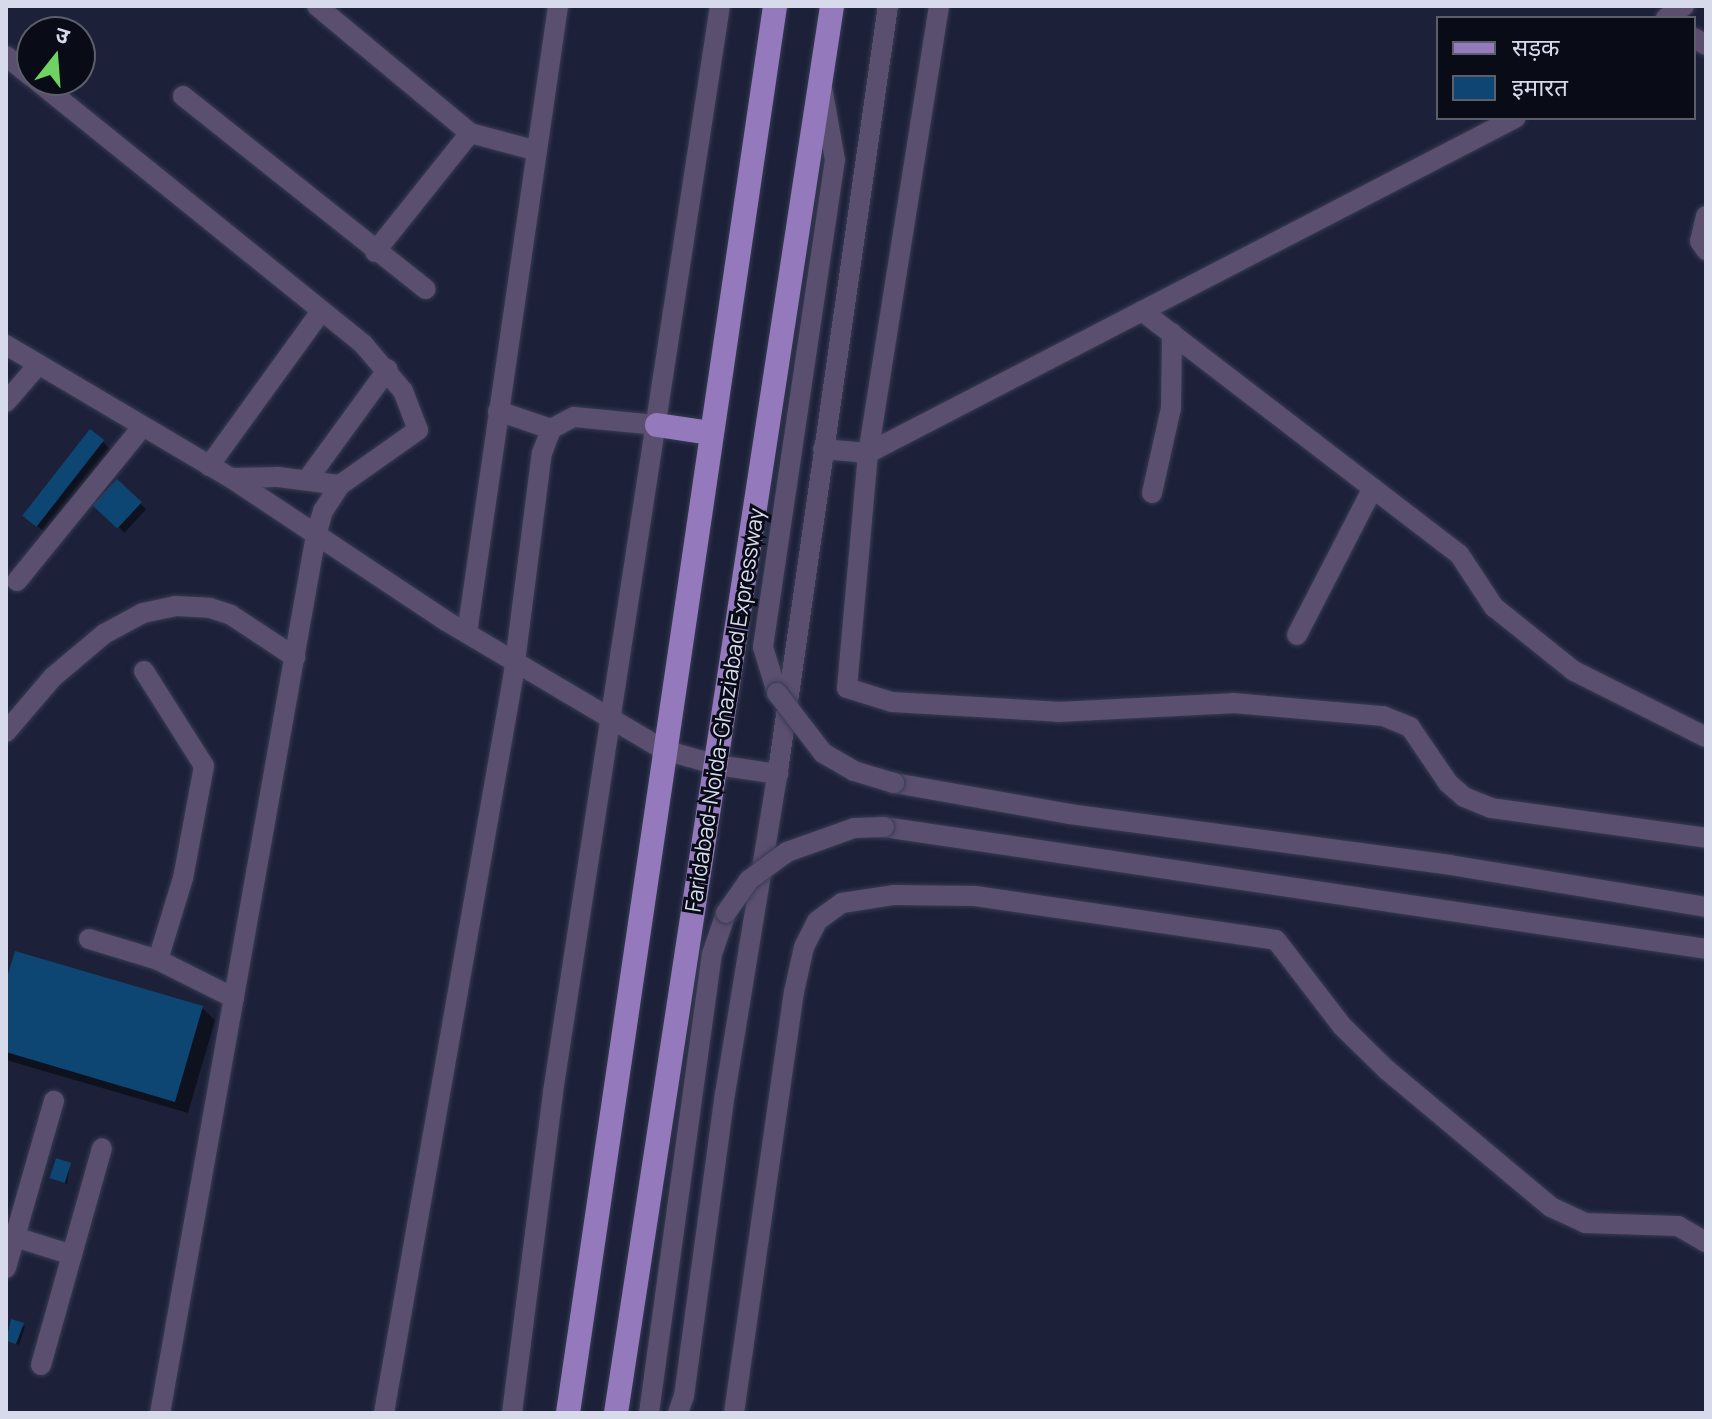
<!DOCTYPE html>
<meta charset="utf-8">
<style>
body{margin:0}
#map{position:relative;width:1712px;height:1419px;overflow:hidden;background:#1c2139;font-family:Manrope,"Noto Sans Devanagari",sans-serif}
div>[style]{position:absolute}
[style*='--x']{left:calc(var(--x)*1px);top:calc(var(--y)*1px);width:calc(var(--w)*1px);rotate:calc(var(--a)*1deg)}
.shadow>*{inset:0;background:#0007;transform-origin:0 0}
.building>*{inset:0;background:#0e4673;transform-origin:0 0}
.roads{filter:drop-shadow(0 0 2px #363b52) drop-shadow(0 0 2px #363b52)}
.minor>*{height:20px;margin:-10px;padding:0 10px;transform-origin:10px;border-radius:10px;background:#5b4f6f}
.major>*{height:24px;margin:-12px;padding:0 12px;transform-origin:12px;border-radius:12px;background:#947abc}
.bridges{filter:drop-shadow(0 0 2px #363b52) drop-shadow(0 0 2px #363b52)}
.minor-bridge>*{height:20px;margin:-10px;padding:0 10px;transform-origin:10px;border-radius:10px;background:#5b4f6f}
span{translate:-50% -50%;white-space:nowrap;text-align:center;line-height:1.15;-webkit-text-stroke:6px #090b16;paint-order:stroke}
.street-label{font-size:22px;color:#d6daeb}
.frame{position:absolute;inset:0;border:8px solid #d6daeb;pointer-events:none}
.legend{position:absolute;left:1436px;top:16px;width:260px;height:104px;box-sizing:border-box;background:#090b16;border:2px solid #5b5e6b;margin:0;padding:10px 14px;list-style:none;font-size:24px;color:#d6daeb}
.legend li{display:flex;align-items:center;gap:16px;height:40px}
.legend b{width:40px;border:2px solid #5b5e6b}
.north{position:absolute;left:16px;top:16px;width:80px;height:80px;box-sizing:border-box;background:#090b16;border:2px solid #5b5e6b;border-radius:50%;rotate:17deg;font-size:22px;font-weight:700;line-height:32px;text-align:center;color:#d6daeb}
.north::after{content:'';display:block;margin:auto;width:28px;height:36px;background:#6ed360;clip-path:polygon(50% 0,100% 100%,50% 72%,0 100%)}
</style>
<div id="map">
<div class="shadow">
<i style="clip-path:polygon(103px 442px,112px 451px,47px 534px,24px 515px)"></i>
<i style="left:117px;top:482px;width:40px;height:32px;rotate:43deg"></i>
<i style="clip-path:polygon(6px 988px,202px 1008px,215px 1020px,188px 1113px,6px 1060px)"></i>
<i style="clip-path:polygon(70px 1165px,67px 1184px,52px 1178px)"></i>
<i style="clip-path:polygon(12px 1321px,25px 1327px,19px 1345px,6px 1339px)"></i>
</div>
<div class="building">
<i style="left:90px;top:429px;width:18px;height:110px;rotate:38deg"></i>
<i style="left:117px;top:479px;width:34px;height:36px;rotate:43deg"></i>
<i style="clip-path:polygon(15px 951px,203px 1006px,175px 1102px,6px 1052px,6px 981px)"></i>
<i style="left:56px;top:1158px;width:16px;height:21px;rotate:18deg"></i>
<i style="clip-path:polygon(11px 1319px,24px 1323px,16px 1344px,6px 1341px)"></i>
</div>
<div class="roads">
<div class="minor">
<i style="--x:317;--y:6;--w:199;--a:39.7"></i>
<i style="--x:470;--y:133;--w:69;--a:15"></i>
<i style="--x:939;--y:6;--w:453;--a:99"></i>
<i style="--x:868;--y:453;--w:236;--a:95.1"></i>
<i style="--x:847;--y:688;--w:47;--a:17.3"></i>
<i style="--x:892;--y:702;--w:166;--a:3.4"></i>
<i style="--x:1058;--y:712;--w:175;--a:-2.9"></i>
<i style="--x:1233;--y:703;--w:151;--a:5"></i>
<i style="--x:1383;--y:716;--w:29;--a:22"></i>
<i style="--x:1410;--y:727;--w:68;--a:55.8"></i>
<i style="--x:1448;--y:783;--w:21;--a:41"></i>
<i style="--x:1464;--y:797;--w:29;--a:22"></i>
<i style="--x:1491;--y:808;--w:217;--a:7.9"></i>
<i style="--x:1666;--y:18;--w:22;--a:-34"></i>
<i style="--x:1694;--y:38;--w:14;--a:30"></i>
<i style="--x:6;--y:56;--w:33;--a:39"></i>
<i style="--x:36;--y:80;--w:420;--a:38.9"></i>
<i style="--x:363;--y:344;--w:62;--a:49.6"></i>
<i style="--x:403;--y:391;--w:42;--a:69"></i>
<i style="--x:418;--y:430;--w:95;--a:144.8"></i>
<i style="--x:340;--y:485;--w:31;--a:123"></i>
<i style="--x:323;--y:511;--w:25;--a:106"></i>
<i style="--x:316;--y:535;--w:892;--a:100.07"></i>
<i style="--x:183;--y:96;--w:310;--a:38.5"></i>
<i style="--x:1706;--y:216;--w:26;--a:103"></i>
<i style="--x:1700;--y:241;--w:11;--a:56"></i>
<i style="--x:375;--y:252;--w:152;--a:-51.4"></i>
<i style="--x:1142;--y:311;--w:399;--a:37.5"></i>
<i style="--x:1459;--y:554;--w:64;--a:56.6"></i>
<i style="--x:1494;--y:607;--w:102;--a:38.7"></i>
<i style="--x:1574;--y:671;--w:148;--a:26.6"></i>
<i style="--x:6;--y:345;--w:261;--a:30.6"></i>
<i style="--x:231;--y:478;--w:258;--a:33.6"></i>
<i style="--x:446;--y:621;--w:253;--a:30.6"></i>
<i style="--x:664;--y:750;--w:55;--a:15.8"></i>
<i style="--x:717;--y:765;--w:62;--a:8.4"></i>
<i style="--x:6;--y:402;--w:49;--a:-49.1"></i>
<i style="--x:498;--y:411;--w:56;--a:18.8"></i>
<i style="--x:823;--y:449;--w:45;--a:5.1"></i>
<i style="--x:868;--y:453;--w:729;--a:-27.37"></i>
<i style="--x:209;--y:466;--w:191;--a:-54.1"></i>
<i style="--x:231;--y:478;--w:47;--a:-1.2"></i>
<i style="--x:278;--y:477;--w:63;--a:7.4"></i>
<i style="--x:307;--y:480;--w:137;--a:-53.9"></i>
<i style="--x:1152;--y:493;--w:87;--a:-77.4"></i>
<i style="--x:1171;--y:408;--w:75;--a:-89.2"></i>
<i style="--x:17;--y:581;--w:198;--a:-50.9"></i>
<i style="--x:467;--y:633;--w:634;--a:-81.74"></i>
<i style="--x:1297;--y:635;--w:165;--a:-62.7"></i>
<i style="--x:144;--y:671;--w:112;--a:57.7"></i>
<i style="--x:204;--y:766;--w:114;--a:100.6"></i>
<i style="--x:183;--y:878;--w:86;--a:107"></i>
<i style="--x:777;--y:693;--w:48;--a:-106.9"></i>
<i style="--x:763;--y:647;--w:492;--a:-81.6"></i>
<i style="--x:835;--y:160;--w:74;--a:-100.1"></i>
<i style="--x:6;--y:732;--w:72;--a:-49.5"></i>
<i style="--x:53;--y:677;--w:67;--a:-40.1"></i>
<i style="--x:104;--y:634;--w:44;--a:-28.3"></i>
<i style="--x:143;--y:613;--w:33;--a:-12"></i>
<i style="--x:175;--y:606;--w:35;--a:3"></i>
<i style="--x:210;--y:608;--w:22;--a:18"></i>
<i style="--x:231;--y:615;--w:77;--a:33.3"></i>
<i style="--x:894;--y:783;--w:178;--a:10"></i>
<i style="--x:1069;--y:814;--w:384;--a:7.6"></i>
<i style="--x:1450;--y:865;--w:259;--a:9.3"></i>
<i style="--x:884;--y:827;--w:831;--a:8.44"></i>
<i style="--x:89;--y:939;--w:72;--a:16.9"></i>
<i style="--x:158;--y:960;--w:85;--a:26.6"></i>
<i style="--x:15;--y:1237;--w:60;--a:17.5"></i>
<i style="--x:6;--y:1268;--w:174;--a:-74"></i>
<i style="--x:41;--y:1365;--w:225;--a:-74.3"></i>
<i style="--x:384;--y:1413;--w:746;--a:-80.05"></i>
<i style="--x:513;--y:678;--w:227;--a:-82.7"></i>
<i style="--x:542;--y:453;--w:26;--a:-69"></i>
<i style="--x:551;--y:429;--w:26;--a:-28"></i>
<i style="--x:574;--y:417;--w:83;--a:5.5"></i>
<i style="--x:512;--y:1413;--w:324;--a:-82.7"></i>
<i style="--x:553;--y:1092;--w:1099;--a:-81.26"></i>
<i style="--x:649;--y:1413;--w:463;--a:-82.2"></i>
<i style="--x:712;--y:954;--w:43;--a:-71.1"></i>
<i style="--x:678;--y:1413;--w:18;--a:-71"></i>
<i style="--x:684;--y:1396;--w:305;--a:-82.3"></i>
<i style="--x:725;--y:1094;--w:334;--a:-80.7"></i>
<i style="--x:779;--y:764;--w:766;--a:-81.82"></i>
<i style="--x:734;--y:1413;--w:425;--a:-81.9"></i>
<i style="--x:794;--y:992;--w:46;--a:-77.5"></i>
<i style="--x:804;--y:947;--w:29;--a:-63"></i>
<i style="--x:817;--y:921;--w:31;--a:-36"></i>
<i style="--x:842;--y:903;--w:53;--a:-8.7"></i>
<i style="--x:894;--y:895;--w:81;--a:0.7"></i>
<i style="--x:975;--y:896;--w:304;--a:8.3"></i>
<i style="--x:1276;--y:940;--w:108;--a:52.5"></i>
<i style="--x:1342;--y:1026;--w:63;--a:44.4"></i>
<i style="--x:1387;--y:1070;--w:214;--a:39.9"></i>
<i style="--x:1551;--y:1207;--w:38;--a:25"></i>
<i style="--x:1585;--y:1223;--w:93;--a:1.8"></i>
<i style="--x:1678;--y:1226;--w:32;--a:30"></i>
</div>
<div class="major">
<i style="--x:657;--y:425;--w:55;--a:8.4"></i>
<i style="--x:568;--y:1413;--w:1422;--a:-81.63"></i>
<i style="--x:616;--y:1413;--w:1423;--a:-81.27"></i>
</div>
</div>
<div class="bridges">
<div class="minor-bridge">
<i style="--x:777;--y:693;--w:76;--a:52.5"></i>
<i style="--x:823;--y:753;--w:36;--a:30"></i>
<i style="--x:854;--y:771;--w:42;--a:16.7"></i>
<i style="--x:726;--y:913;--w:40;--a:-55.1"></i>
<i style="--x:749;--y:880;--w:47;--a:-36.4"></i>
<i style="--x:787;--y:852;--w:71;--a:-19.7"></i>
<i style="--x:854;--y:828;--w:30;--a:-2"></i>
</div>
</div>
<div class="street-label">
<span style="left:725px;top:710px;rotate:-81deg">Faridabad-Noida-Ghaziabad Expressway</span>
</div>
<div class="frame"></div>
<ul class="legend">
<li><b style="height:10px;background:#947abc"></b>सड़क</li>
<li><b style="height:22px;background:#0e4673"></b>इमारत</li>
</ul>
<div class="north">उ</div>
</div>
